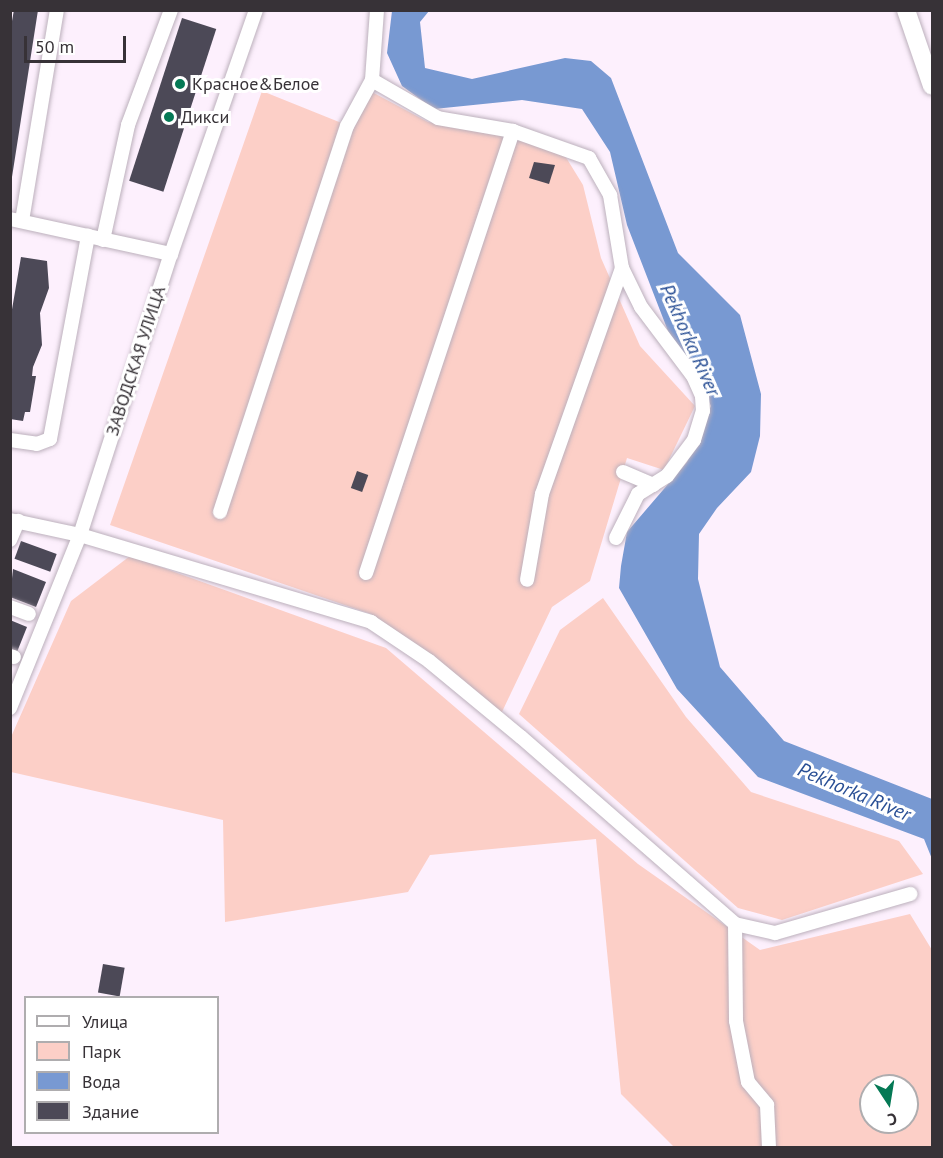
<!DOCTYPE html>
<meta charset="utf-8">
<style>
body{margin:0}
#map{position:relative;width:943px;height:1158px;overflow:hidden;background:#fdf0fd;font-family:"PT Sans",sans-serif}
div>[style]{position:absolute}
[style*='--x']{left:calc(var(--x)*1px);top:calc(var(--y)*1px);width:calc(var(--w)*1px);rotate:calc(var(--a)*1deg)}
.green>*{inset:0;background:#fccfc7}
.water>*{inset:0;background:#7899d2}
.building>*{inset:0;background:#4c4957;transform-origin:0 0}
.roads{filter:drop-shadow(0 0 2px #bcb0bc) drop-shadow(0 0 2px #bcb0bc)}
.minor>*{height:14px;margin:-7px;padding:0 7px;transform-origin:7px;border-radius:7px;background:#fff}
.major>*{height:18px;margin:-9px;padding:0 9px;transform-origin:9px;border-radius:9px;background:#fff}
.dots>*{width:16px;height:16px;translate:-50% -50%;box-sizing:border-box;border:3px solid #fff;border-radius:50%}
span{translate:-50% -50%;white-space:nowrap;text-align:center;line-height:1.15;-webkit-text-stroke:6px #fff;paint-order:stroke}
.poi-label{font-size:18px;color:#373237}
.left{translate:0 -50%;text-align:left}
.street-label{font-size:18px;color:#373237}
.water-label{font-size:20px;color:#294f95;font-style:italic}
.frame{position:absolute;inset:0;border:12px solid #373237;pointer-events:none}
.legend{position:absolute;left:24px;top:996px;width:195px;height:138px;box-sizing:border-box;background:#fff;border:2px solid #afadaf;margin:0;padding:8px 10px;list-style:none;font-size:18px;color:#373237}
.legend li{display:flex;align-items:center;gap:12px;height:30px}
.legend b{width:30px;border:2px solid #afadaf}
.north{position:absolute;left:859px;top:1074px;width:60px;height:60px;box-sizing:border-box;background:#fff;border:2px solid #afadaf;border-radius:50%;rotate:168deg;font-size:16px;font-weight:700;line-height:24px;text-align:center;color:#373237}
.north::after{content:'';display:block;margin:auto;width:21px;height:27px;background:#057955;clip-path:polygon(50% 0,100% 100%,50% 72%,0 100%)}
.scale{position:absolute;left:24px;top:36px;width:102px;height:27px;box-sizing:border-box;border:3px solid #373237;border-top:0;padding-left:8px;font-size:18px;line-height:21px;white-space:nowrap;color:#373237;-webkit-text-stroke:4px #fff;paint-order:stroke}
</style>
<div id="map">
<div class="green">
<i style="clip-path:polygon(262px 91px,354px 128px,372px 92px,428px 122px,559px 146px,583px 185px,601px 258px,640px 346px,695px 406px,664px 470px,627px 458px,590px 581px,552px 607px,501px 714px,371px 614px,110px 525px)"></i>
<i style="clip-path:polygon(evenodd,130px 556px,386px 648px,638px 864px,760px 950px,910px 914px,932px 950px,932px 1147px,674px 1147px,621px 1094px,596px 839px,430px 855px,408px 892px,225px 922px,223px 820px,11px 772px,11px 737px,71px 601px,130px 556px,871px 1086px,907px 1086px,907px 1122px,871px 1122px,871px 1086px)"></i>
<i style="clip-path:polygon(603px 598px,686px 717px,751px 792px,899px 841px,923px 874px,782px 920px,738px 908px,519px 714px,560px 630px)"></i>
</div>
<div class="water">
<i style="clip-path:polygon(392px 11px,429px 11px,420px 22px,425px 68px,472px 79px,565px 58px,591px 61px,611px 78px,678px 253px,740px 315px,761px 394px,760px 436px,751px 472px,717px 508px,699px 534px,698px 579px,720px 667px,784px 741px,932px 799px,932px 859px,924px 839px,758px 777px,677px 689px,619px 588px,621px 566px,627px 532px,687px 462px,711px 406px,697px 374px,673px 344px,627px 225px,610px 152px,582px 109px,522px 100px,434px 109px,402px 86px,387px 53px)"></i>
</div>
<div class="building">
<i style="clip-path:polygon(14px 10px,38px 10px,12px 177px,10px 32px)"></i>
<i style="left:182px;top:18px;width:36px;height:171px;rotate:18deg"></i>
<i style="clip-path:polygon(534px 162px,555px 165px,549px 184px,529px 178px)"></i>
<i style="clip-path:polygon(21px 257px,47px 261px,49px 288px,40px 313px,42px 345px,33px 367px,32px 376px,36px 376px,30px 412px,25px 412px,23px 421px,10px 419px,10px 321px)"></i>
<i style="left:357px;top:471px;width:12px;height:18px;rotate:20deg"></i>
<i style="left:21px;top:541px;width:38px;height:19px;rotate:20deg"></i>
<i style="clip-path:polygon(13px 569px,46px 582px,36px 607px,10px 597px)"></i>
<i style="clip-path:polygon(10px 620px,27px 627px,17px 652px,10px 649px)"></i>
<i style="left:103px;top:964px;width:22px;height:29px;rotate:10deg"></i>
</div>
<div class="roads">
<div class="minor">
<i style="--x:513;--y:131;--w:81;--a:19.6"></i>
<i style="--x:589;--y:158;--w:43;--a:60.4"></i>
<i style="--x:610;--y:195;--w:74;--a:80.7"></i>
<i style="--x:622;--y:268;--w:240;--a:109.5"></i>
<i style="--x:542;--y:494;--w:87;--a:99.9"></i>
<i style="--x:10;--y:219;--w:165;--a:12.3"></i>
<i style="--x:22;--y:221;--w:214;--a:-80.6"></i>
<i style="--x:103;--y:240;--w:118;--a:-77.7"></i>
<i style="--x:128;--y:125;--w:123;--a:-69.5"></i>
<i style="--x:10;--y:440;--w:27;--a:8"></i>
<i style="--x:37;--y:444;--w:14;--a:-21"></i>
<i style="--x:50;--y:439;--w:207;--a:-79.4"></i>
<i style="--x:623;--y:472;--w:33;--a:23"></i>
<i style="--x:220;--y:512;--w:406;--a:-71.8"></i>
<i style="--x:347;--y:126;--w:52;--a:-61.5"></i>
<i style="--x:372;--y:80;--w:70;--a:-85.9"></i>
<i style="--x:10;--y:520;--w:72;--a:12.1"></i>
<i style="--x:80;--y:535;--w:304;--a:16.6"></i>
<i style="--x:371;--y:622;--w:70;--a:33.9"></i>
<i style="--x:429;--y:661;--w:119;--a:39.6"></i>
<i style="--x:521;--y:737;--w:284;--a:41.1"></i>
<i style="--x:735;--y:924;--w:41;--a:12.7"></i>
<i style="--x:775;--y:933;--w:141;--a:-16.1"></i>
<i style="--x:616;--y:538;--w:49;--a:-63.4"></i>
<i style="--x:638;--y:494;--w:34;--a:-32"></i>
<i style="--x:667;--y:476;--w:45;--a:-53.1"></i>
<i style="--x:694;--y:440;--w:30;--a:-73"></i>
<i style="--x:703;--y:411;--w:15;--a:-94"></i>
<i style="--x:702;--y:396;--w:22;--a:-114"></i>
<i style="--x:693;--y:376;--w:86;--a:-127"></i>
<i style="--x:641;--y:307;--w:43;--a:-116"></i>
<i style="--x:10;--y:540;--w:21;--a:-67"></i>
<i style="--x:366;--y:573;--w:466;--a:-71.6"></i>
<i style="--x:513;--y:131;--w:76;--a:-170.2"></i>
<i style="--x:438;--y:118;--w:76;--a:-150.1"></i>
<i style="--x:10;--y:607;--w:20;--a:20"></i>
<i style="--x:10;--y:656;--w:4;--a:14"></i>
<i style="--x:10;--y:708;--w:187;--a:-68"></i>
<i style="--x:80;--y:535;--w:295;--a:-72.1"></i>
<i style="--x:171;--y:254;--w:258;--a:-70.8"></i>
<i style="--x:735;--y:924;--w:97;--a:89.4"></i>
<i style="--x:736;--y:1021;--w:62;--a:78.9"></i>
<i style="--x:748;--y:1082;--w:30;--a:50"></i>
<i style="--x:767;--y:1105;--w:43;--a:87.3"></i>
</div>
<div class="major">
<i style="--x:906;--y:10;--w:80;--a:71.1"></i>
</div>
</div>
<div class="dots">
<i style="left:180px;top:84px;background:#057955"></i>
<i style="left:169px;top:117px;background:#057955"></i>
</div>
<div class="poi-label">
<span class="left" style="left:192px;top:84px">Красное&amp;Белое</span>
<span class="left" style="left:181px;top:117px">Дикси</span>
</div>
<div class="street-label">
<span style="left:136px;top:361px;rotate:-72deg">ЗАВОДСКАЯ УЛИЦА</span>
</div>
<div class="water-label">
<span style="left:690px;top:340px;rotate:66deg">Pekhorka River</span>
<span style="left:854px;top:792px;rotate:23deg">Pekhorka River</span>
</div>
<div class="frame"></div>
<ul class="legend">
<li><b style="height:8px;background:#fff"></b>Улица</li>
<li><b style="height:16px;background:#fccfc7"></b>Парк</li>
<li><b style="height:16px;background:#7899d2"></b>Вода</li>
<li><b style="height:16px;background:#4c4957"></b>Здание</li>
</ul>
<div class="north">С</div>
<div class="scale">50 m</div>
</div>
